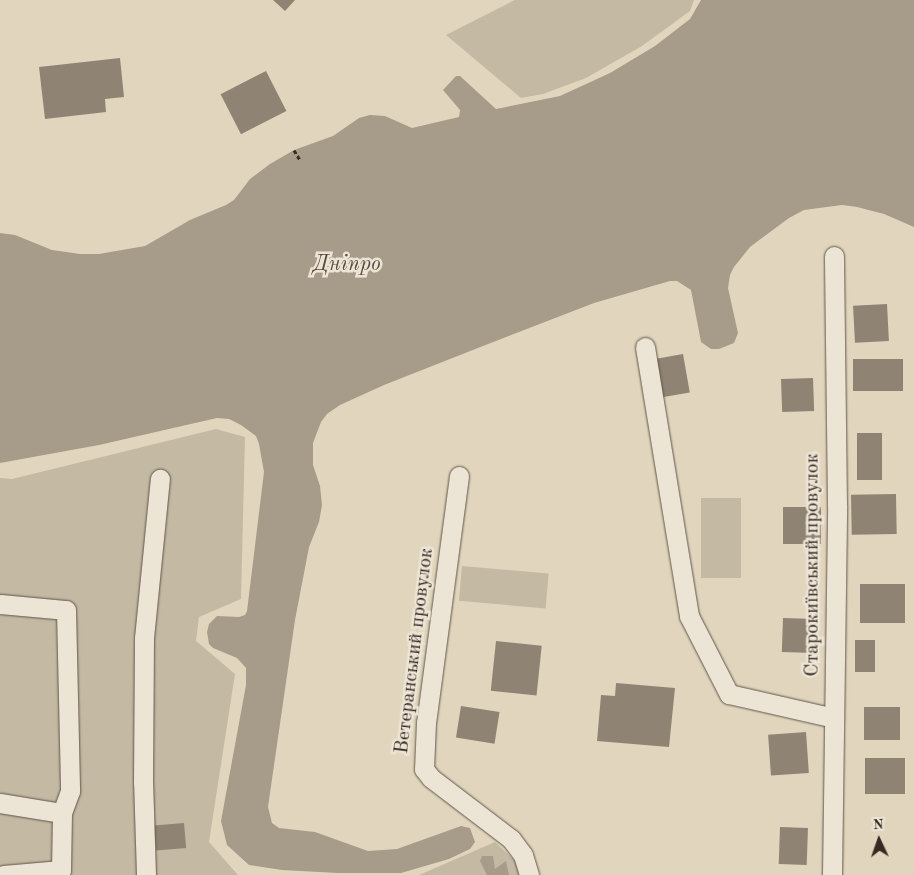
<!DOCTYPE html>
<meta charset="utf-8">
<style>
body{margin:0}
#map{position:relative;width:914px;height:875px;overflow:hidden;background:#e1d6bd;font-family:"Old Standard TT",serif}
div>[style]{position:absolute}
[style*='--x']{left:calc(var(--x)*1px);top:calc(var(--y)*1px);width:calc(var(--w)*1px);rotate:calc(var(--a)*1deg)}
.green>*{inset:0;background:#c4b9a3;transform-origin:0 0}
.water>*{inset:0;background:#a79c89}
.building>*{inset:0;background:#8f8373;transform-origin:0 0}
.path>*{height:3px;margin-top:-1.5px;transform-origin:0;background:repeating-linear-gradient(90deg,#362a23 0 4px,transparent 0 6.5px)}
.roads{filter:drop-shadow(0 0 1px #61554a) drop-shadow(0 0 1px #61554a)}
.street>*{height:19px;margin:-9.5px;padding:0 9.5px;transform-origin:9.5px;border-radius:9.5px;background:#ece4d4}
span{translate:-50% -50%;white-space:nowrap;text-align:center;line-height:1.15;-webkit-text-stroke:5px #ece4d4;paint-order:stroke}
.street-label{font-size:20px;color:#362a23}
.water-label{font-size:21px;color:#584c42;font-style:italic}
.north{position:absolute;left:854px;top:815px;width:50px;height:50px;-webkit-text-stroke:4px #ece4d4;paint-order:stroke;rotate:357deg;font-size:14px;font-weight:700;line-height:20px;text-align:center;color:#362a23}
.north::after{content:'';display:block;margin:auto;width:18px;height:22px;background:#362a23;clip-path:polygon(50% 0,100% 100%,50% 72%,0 100%)}
</style>
<div id="map">
<div class="green">
<i style="clip-path:polygon(515px 0,694px 0,690px 11px,642px 46px,586px 78px,543px 94px,521px 98px,446px 35px)"></i>
<i style="clip-path:polygon(216px 429px,245px 437px,241px 599px,199px 617px,196px 641px,235px 674px,209px 842px,238px 875px,0 875px,0 478px,12px 479px)"></i>
<i style="left:701px;top:498px;width:40px;height:80px"></i>
<i style="left:462px;top:566px;width:87px;height:35px;rotate:5deg"></i>
<i style="clip-path:polygon(495px 842px,522px 868px,522px 875px,419px 875px)"></i>
</div>
<div class="water">
<i style="clip-path:polygon(701px 0,914px 0,914px 227px,884px 214px,857px 207px,842px 205px,804px 210px,789px 218px,750px 247px,734px 267px,730px 275px,728px 288px,738px 333px,734px 343px,719px 349px,711px 349px,701px 342px,691px 290px,677px 281px,670px 281px,594px 303px,483px 346px,384px 385px,340px 405px,327px 414px,321px 422px,313px 443px,313px 465px,320px 486px,322px 505px,319px 522px,309px 547px,295px 620px,268px 807px,272px 823px,279px 828px,315px 832px,368px 851px,397px 849px,461px 826px,470px 828px,475px 842px,470px 849px,449px 859px,401px 873px,338px 873px,282px 870px,249px 865px,227px 845px,221px 821px,246px 685px,246px 668px,237px 658px,213px 648px,209px 644px,207px 632px,209px 624px,217px 616px,239px 617px,245px 615px,247px 611px,264px 472px,259px 444px,256px 436px,241px 425px,229px 419px,217px 418px,99px 445px,0 463px,0 233px,15px 235px,52px 250px,80px 254px,99px 254px,145px 246px,190px 220px,226px 205px,234px 200px,250px 179px,270px 164px,294px 150px,333px 136px,359px 118px,370px 115px,385px 116px,412px 128px,459px 117px,460px 110px,443px 90px,456px 76px,460px 76px,496px 109px,560px 96px,610px 73px,655px 46px,690px 19px)"></i>
<i style="clip-path:polygon(482px 856px,493px 856px,495px 869px,506px 861px,509px 875px,487px 875px,480px 861px)"></i>
</div>
<div class="building">
<i style="clip-path:polygon(273px 0,295px 0,285px 11px)"></i>
<i style="clip-path:polygon(120px 58px,124px 97px,105px 99px,106px 112px,45px 119px,39px 67px)"></i>
<i style="left:266px;top:71px;width:45px;height:51px;rotate:63deg"></i>
<i style="left:887px;top:304px;width:37px;height:34px;rotate:87deg"></i>
<i style="left:683px;top:354px;width:39px;height:34px;rotate:80deg"></i>
<i style="left:903px;top:359px;width:32px;height:50px;rotate:90deg"></i>
<i style="left:813px;top:378px;width:33px;height:32px;rotate:88deg"></i>
<i style="left:857px;top:433px;width:25px;height:47px"></i>
<i style="left:896px;top:494px;width:40px;height:45px;rotate:89deg"></i>
<i style="left:783px;top:507px;width:38px;height:37px"></i>
<i style="left:860px;top:584px;width:45px;height:39px"></i>
<i style="left:783px;top:618px;width:32px;height:34px;rotate:2deg"></i>
<i style="left:855px;top:640px;width:20px;height:32px"></i>
<i style="left:496px;top:641px;width:46px;height:50px;rotate:6deg"></i>
<i style="clip-path:polygon(616px 683px,675px 688px,669px 747px,597px 741px,601px 695px,615px 696px)"></i>
<i style="left:461px;top:706px;width:39px;height:32px;rotate:9deg"></i>
<i style="left:864px;top:707px;width:36px;height:33px"></i>
<i style="left:806px;top:732px;width:41px;height:38px;rotate:86deg"></i>
<i style="left:865px;top:758px;width:40px;height:36px"></i>
<i style="left:184px;top:823px;width:25px;height:30px;rotate:85deg"></i>
<i style="left:780px;top:827px;width:28px;height:37px;rotate:2deg"></i>
</div>
<div class="path">
<i style="--x:294;--y:150;--w:12;--a:59"></i>
</div>
<div class="roads">
<div class="street">
<i style="--x:645;--y:347;--w:273;--a:80.7"></i>
<i style="--x:689;--y:616;--w:88;--a:62.9"></i>
<i style="--x:729;--y:694;--w:108;--a:12.9"></i>
<i style="--x:459;--y:476;--w:248;--a:97.6"></i>
<i style="--x:426;--y:722;--w:47;--a:92.4"></i>
<i style="--x:424;--y:769;--w:11;--a:52"></i>
<i style="--x:431;--y:778;--w:101;--a:37.3"></i>
<i style="--x:511;--y:839;--w:20;--a:53"></i>
<i style="--x:523;--y:855;--w:21;--a:73"></i>
<i style="--x:0;--y:604;--w:66;--a:5.2"></i>
<i style="--x:66;--y:610;--w:181;--a:88.7"></i>
<i style="--x:70;--y:791;--w:23;--a:110"></i>
<i style="--x:0;--y:803;--w:63;--a:9.2"></i>
<i style="--x:62;--y:813;--w:57;--a:91"></i>
<i style="--x:61;--y:870;--w:58;--a:175.1"></i>
<i style="--x:146;--y:875;--w:93;--a:-91.8"></i>
<i style="--x:143;--y:782;--w:144;--a:-89.6"></i>
<i style="--x:144;--y:638;--w:160;--a:-84.3"></i>
<i style="--x:832;--y:875;--w:370;--a:-89.2"></i>
<i style="--x:837;--y:505;--w:249;--a:-90.7"></i>
</div>
</div>
<div class="street-label">
<span style="left:813px;top:565px;rotate:-90deg">Старокиївський провулок</span>
<span style="left:415px;top:651px;rotate:-83deg">Ветеранський провулок</span>
</div>
<div class="water-label">
<span style="left:347px;top:265px">Дніпро</span>
</div>
<div class="north">N</div>
</div>
